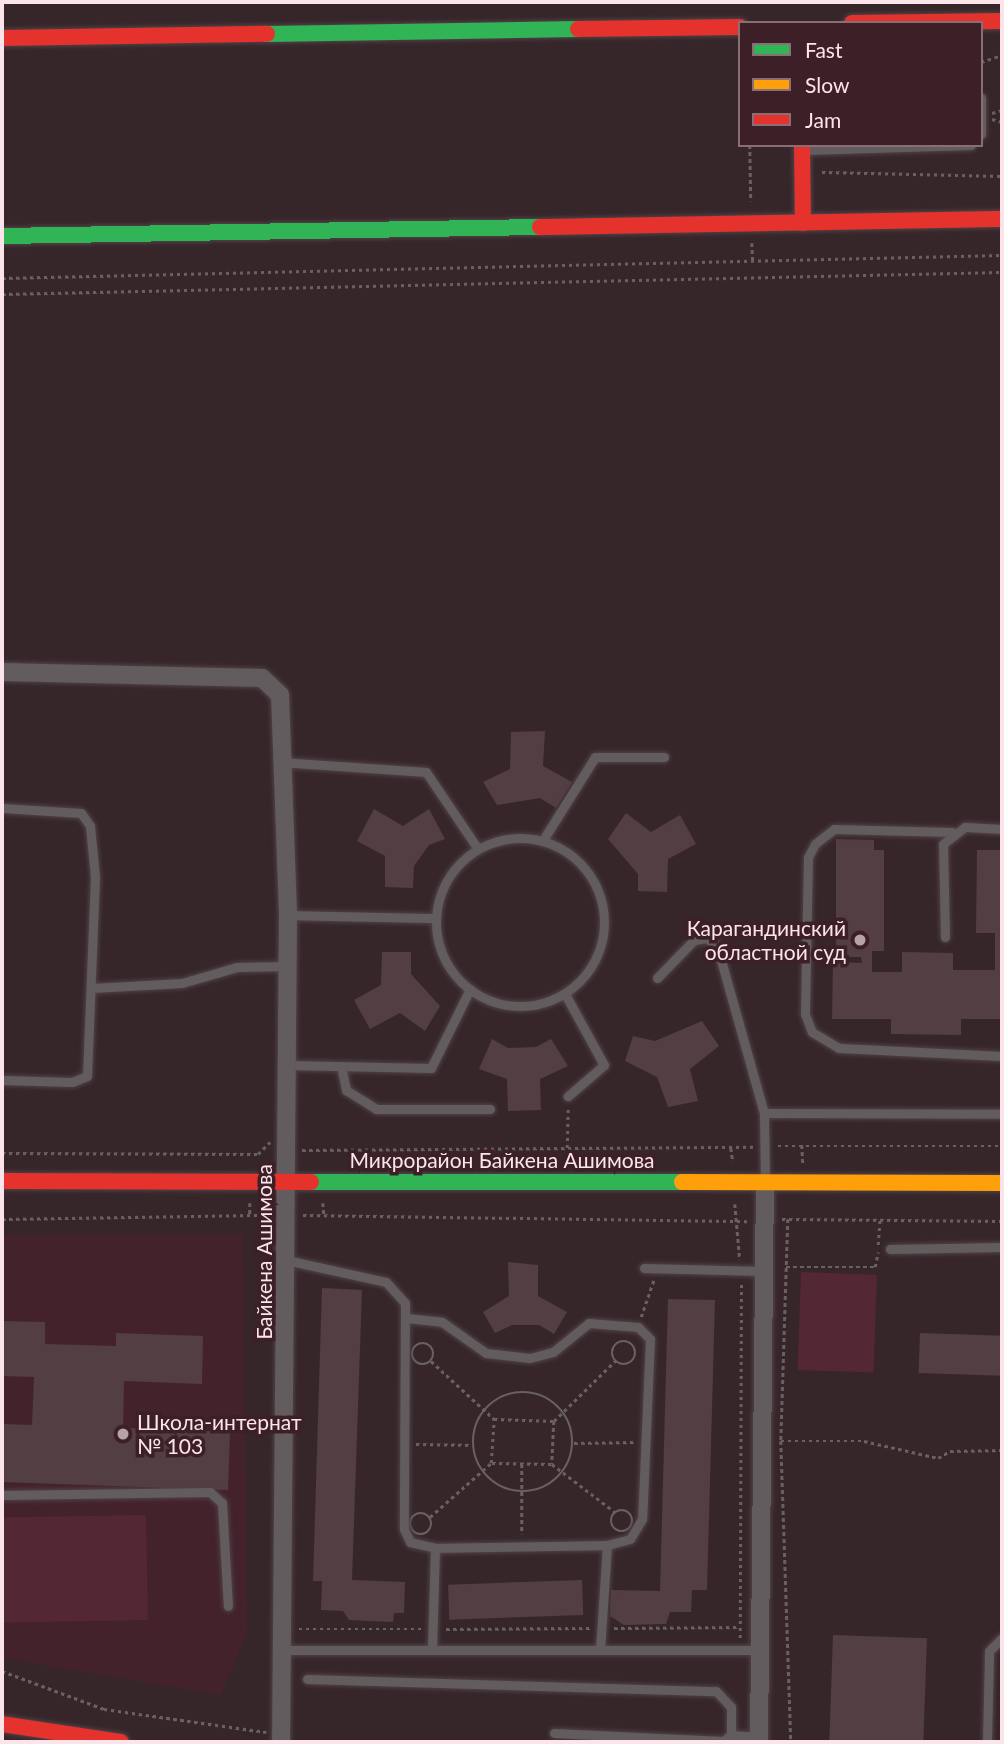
<!DOCTYPE html>
<meta charset="utf-8">
<style>
body{margin:0}
#map{position:relative;width:1004px;height:1744px;overflow:hidden;background:#36262a;font-family:Lato,sans-serif}
div>[style]{position:absolute}
[style*='--x']{left:calc(var(--x)*1px);top:calc(var(--y)*1px);width:calc(var(--w)*1px);rotate:calc(var(--a)*1deg)}
.built>*{inset:0;background:#44222c}
.green>*{inset:0;background:#532734;transform-origin:0 0}
.building>*{inset:0;background:#533e44;transform-origin:0 0}
.path>*{height:2.5px;margin-top:-1.25px;transform-origin:0;background:repeating-linear-gradient(90deg,#696061 0 3.5px,transparent 0 7px)}
.path>.ring{margin:-1.25px;padding:0;box-sizing:content-box;background:none;border:2.5px solid #696061;border-radius:50%}
.roads{filter:drop-shadow(0 0 2px #504246) drop-shadow(0 0 2px #504246)}
.lane>*{height:9px;margin:-4.5px;padding:0 4.5px;transform-origin:4.5px;border-radius:4.5px;background:#635c5e}
.lane>.ring{margin:-4.5px;padding:0;box-sizing:content-box;background:none;border:9px solid #635c5e;border-radius:50%}
.street>*{height:18px;margin:-9px;padding:0 9px;transform-origin:9px;border-radius:9px;background:#635c5e}
.fast>*{height:16px;margin:-8px;padding:0 8px;transform-origin:8px;border-radius:8px;background:#30b455}
.slow>*{height:16px;margin:-8px;padding:0 8px;transform-origin:8px;border-radius:8px;background:#ff9f0a}
.jam>*{height:16px;margin:-8px;padding:0 8px;transform-origin:8px;border-radius:8px;background:#e5322d}
.dots>*{width:19px;height:19px;translate:-50% -50%;box-sizing:border-box;border:4px solid #3d1f27;border-radius:50%}
span{translate:-50% -50%;white-space:nowrap;text-align:center;line-height:1.15;-webkit-text-stroke:7px #3d1f27;paint-order:stroke}
.poi-label{font-size:21px;color:#fbe5ea}
.right{translate:-100% -50%;text-align:right}
.left{translate:0 -50%;text-align:left}
.street-label{font-size:21px;color:#fbe5ea}
.frame{position:absolute;inset:0;border:4px solid #fbe5ea;pointer-events:none}
.legend{position:absolute;left:738px;top:21px;width:245px;height:126px;box-sizing:border-box;background:#3d1f27;border:2px solid #896e75;margin:0;padding:9px 12px;list-style:none;font-size:21px;color:#fbe5ea}
.legend li{display:flex;align-items:center;gap:14px;height:35px}
.legend b{width:35px;border:2px solid #896e75}
</style>
<div id="map">
<div class="built">
<i style="clip-path:polygon(243px 1234px,247px 1632px,221px 1695px,2px 1658px,2px 1235px)"></i>
</div>
<div class="green">
<i style="left:801px;top:1272px;width:76px;height:98px;rotate:2deg"></i>
<i style="left:146px;top:1515px;width:105px;height:144px;rotate:89deg"></i>
</div>
<div class="building">
<i style="clip-path:polygon(545px 731px,543px 766px,572px 782px,556px 808px,540px 798px,497px 805px,483px 782px,510px 769px,511px 732px)"></i>
<i style="clip-path:polygon(374px 809px,403px 826px,429px 809px,445px 839px,429px 845px,414px 866px,413px 888px,385px 887px,385px 856px,357px 841px)"></i>
<i style="clip-path:polygon(626px 813px,651px 832px,680px 815px,696px 844px,668px 859px,667px 892px,638px 891px,638px 874px,608px 839px)"></i>
<i style="clip-path:polygon(836px 839px,874px 840px,874px 850px,884px 850px,884px 951px,872px 951px,872px 972px,902px 972px,902px 952px,953px 953px,953px 970px,995px 970px,995px 933px,976px 933px,977px 850px,1002px 850px,1002px 1019px,961px 1019px,961px 1035px,891px 1034px,891px 1019px,832px 1019px,833px 962px,862px 963px,861px 957px,836px 957px)"></i>
<i style="clip-path:polygon(382px 952px,411px 952px,411px 974px,440px 1006px,425px 1031px,400px 1013px,370px 1029px,354px 1000px,381px 985px)"></i>
<i style="clip-path:polygon(702px 1021px,719px 1046px,690px 1069px,698px 1101px,668px 1107px,657px 1077px,625px 1061px,633px 1036px,655px 1041px)"></i>
<i style="clip-path:polygon(492px 1039px,508px 1048px,536px 1047px,551px 1039px,568px 1066px,540px 1079px,541px 1110px,508px 1111px,507px 1079px,479px 1069px)"></i>
<i style="clip-path:polygon(508px 1262px,538px 1265px,538px 1296px,567px 1312px,554px 1334px,539px 1325px,512px 1325px,495px 1333px,483px 1312px,509px 1296px)"></i>
<i style="clip-path:polygon(322px 1288px,362px 1290px,352px 1580px,405px 1582px,404px 1613px,394px 1613px,393px 1622px,349px 1620px,343px 1611px,321px 1610px,322px 1581px,313px 1581px)"></i>
<i style="clip-path:polygon(668px 1299px,715px 1300px,707px 1590px,692px 1590px,691px 1612px,670px 1612px,666px 1624px,624px 1625px,610px 1616px,611px 1590px,660px 1591px)"></i>
<i style="clip-path:polygon(2px 1321px,45px 1322px,45px 1344px,116px 1346px,116px 1333px,203px 1336px,202px 1384px,124px 1381px,123px 1428px,230px 1432px,228px 1490px,2px 1482px,2px 1424px,32px 1425px,34px 1377px,2px 1376px)"></i>
<i style="left:920px;top:1333px;width:82px;height:40px;rotate:2deg"></i>
<i style="left:582px;top:1580px;width:35px;height:134px;rotate:88deg"></i>
<i style="left:833px;top:1635px;width:94px;height:107px;rotate:2deg"></i>
</div>
<div class="path">
<i style="--x:981;--y:62;--w:22;--a:-18"></i>
<i style="--x:992;--y:113;--w:10;--a:-17"></i>
<i style="--x:992;--y:119;--w:10;--a:17"></i>
<i style="--x:750;--y:145;--w:56;--a:89"></i>
<i style="--x:822;--y:172;--w:180;--a:1.3"></i>
<i style="--x:752;--y:243;--w:17;--a:87"></i>
<i style="--x:2;--y:278;--w:1000;--a:-1.32"></i>
<i style="--x:2;--y:294;--w:1000;--a:-1.26"></i>
<i style="--x:802;--y:1145;--w:18;--a:87"></i>
<i style="--x:778;--y:1146;--w:224;--a:0"></i>
<i style="--x:567;--y:1148;--w:42;--a:-88.6"></i>
<i style="--x:731;--y:1148;--w:14;--a:82"></i>
<i style="--x:302;--y:1150;--w:452;--a:-0.4"></i>
<i style="--x:2;--y:1153;--w:256;--a:0.2"></i>
<i style="--x:258;--y:1154;--w:17;--a:-45"></i>
<i style="--x:250;--y:1203;--w:13;--a:90"></i>
<i style="--x:323;--y:1203;--w:12;--a:85"></i>
<i style="--x:735;--y:1204;--w:56;--a:84.9"></i>
<i style="--x:303;--y:1215;--w:444;--a:0.8"></i>
<i style="--x:2;--y:1219;--w:266;--a:-0.9"></i>
<i style="--x:782;--y:1219;--w:220;--a:0.5"></i>
<i style="--x:788;--y:1219;--w:222;--a:91.8"></i>
<i style="--x:781;--y:1441;--w:83;--a:0"></i>
<i style="--x:864;--y:1441;--w:76;--a:12.9"></i>
<i style="--x:938;--y:1458;--w:14;--a:-30"></i>
<i style="--x:950;--y:1451;--w:52;--a:-1.1"></i>
<i style="--x:878;--y:1245;--w:28;--a:-86"></i>
<i style="--x:786;--y:1267;--w:89;--a:0"></i>
<i style="--x:875;--y:1267;--w:15;--a:-79"></i>
<i style="--x:641;--y:1317;--w:39;--a:-71"></i>
<i class="ring" style="left:612px;top:1341px;width:21.5px;height:21.5px"></i>
<i class="ring" style="left:412px;top:1343px;width:19.5px;height:19.5px"></i>
<i style="--x:431;--y:1361;--w:86;--a:42.6"></i>
<i class="ring" style="left:473px;top:1392px;width:97.5px;height:97.5px"></i>
<i style="--x:554;--y:1421;--w:86;--a:-44.5"></i>
<i style="--x:781;--y:1441;--w:301;--a:88.1"></i>
<i style="--x:574;--y:1443;--w:60;--a:-1"></i>
<i style="--x:416;--y:1444;--w:56;--a:1"></i>
<i style="--x:492;--y:1463;--w:60;--a:1"></i>
<i style="--x:522;--y:1464;--w:70;--a:90"></i>
<i class="ring" style="left:611px;top:1510px;width:19.5px;height:19.5px"></i>
<i class="ring" style="left:410px;top:1513px;width:19.5px;height:19.5px"></i>
<i style="--x:430;--y:1517;--w:81;--a:-41.5"></i>
<i style="--x:491;--y:1463;--w:44;--a:-86.1"></i>
<i style="--x:494;--y:1419;--w:60;--a:1.9"></i>
<i style="--x:554;--y:1421;--w:43;--a:92.7"></i>
<i style="--x:552;--y:1464;--w:79;--a:37.3"></i>
<i style="--x:614;--y:1628;--w:126;--a:-0.5"></i>
<i style="--x:299;--y:1629;--w:123;--a:0"></i>
<i style="--x:446;--y:1629;--w:144;--a:-0.4"></i>
<i style="--x:740;--y:1638;--w:354;--a:-89.8"></i>
<i style="--x:2;--y:1671;--w:109;--a:20.4"></i>
<i style="--x:104;--y:1709;--w:164;--a:8.1"></i>
</div>
<div class="roads">
<div class="lane">
<i style="--x:981;--y:98;--w:36;--a:90"></i>
<i style="--x:804;--y:150;--w:167;--a:-1.7"></i>
<i style="--x:281;--y:762;--w:145;--a:3.9"></i>
<i style="--x:426;--y:772;--w:93;--a:56"></i>
<i style="--x:2;--y:808;--w:79;--a:3.6"></i>
<i style="--x:81;--y:813;--w:16;--a:55"></i>
<i style="--x:90;--y:826;--w:51;--a:84.4"></i>
<i style="--x:95;--y:877;--w:199;--a:92.3"></i>
<i style="--x:87;--y:1076;--w:16;--a:158"></i>
<i style="--x:72;--y:1082;--w:70;--a:-178.4"></i>
<i style="--x:952;--y:832;--w:118;--a:-178.5"></i>
<i style="--x:834;--y:829;--w:24;--a:142"></i>
<i style="--x:815;--y:844;--w:15;--a:118"></i>
<i style="--x:808;--y:857;--w:157;--a:91.1"></i>
<i style="--x:805;--y:1014;--w:19;--a:69"></i>
<i style="--x:812;--y:1032;--w:31;--a:31"></i>
<i style="--x:839;--y:1048;--w:163;--a:2.8"></i>
<i class="ring" style="left:436px;top:838px;width:159px;height:159px"></i>
<i style="--x:543;--y:840;--w:98;--a:-57.9"></i>
<i style="--x:595;--y:757;--w:69;--a:0"></i>
<i style="--x:288;--y:915;--w:148;--a:1.2"></i>
<i style="--x:945;--y:937;--w:93;--a:-91.2"></i>
<i style="--x:943;--y:844;--w:28;--a:-38"></i>
<i style="--x:965;--y:827;--w:37;--a:3"></i>
<i style="--x:657;--y:978;--w:53;--a:-45.8"></i>
<i style="--x:694;--y:940;--w:13;--a:-9"></i>
<i style="--x:707;--y:938;--w:13;--a:39"></i>
<i style="--x:717;--y:946;--w:173;--a:74.3"></i>
<i style="--x:92;--y:988;--w:90;--a:-3.2"></i>
<i style="--x:182;--y:983;--w:57;--a:-16.2"></i>
<i style="--x:237;--y:967;--w:51;--a:-1.1"></i>
<i style="--x:565;--y:994;--w:81;--a:61.2"></i>
<i style="--x:604;--y:1065;--w:48;--a:139.3"></i>
<i style="--x:287;--y:1065;--w:144;--a:1.2"></i>
<i style="--x:431;--y:1068;--w:88;--a:-63.7"></i>
<i style="--x:341;--y:1066;--w:25;--a:78"></i>
<i style="--x:346;--y:1090;--w:36;--a:32"></i>
<i style="--x:376;--y:1109;--w:114;--a:0"></i>
<i style="--x:765;--y:1180;--w:67;--a:-90.9"></i>
<i style="--x:764;--y:1113;--w:238;--a:0.2"></i>
<i style="--x:890;--y:1249;--w:112;--a:-1"></i>
<i style="--x:286;--y:1260;--w:102;--a:12.4"></i>
<i style="--x:386;--y:1282;--w:28;--a:48"></i>
<i style="--x:405;--y:1303;--w:226;--a:90.3"></i>
<i style="--x:404;--y:1529;--w:14;--a:65"></i>
<i style="--x:410;--y:1542;--w:26;--a:13"></i>
<i style="--x:435;--y:1548;--w:172;--a:-1"></i>
<i style="--x:607;--y:1545;--w:105;--a:93.8"></i>
<i style="--x:644;--y:1268;--w:119;--a:1.4"></i>
<i style="--x:406;--y:1318;--w:36;--a:6"></i>
<i style="--x:442;--y:1322;--w:54;--a:35.2"></i>
<i style="--x:486;--y:1353;--w:44;--a:6.5"></i>
<i style="--x:530;--y:1358;--w:24;--a:-15"></i>
<i style="--x:553;--y:1352;--w:46;--a:-38.9"></i>
<i style="--x:589;--y:1323;--w:49;--a:4.7"></i>
<i style="--x:638;--y:1327;--w:17;--a:45"></i>
<i style="--x:650;--y:1339;--w:180;--a:92.5"></i>
<i style="--x:642;--y:1519;--w:23;--a:121"></i>
<i style="--x:630;--y:1539;--w:24;--a:165"></i>
<i style="--x:2;--y:1495;--w:208;--a:-0.8"></i>
<i style="--x:210;--y:1492;--w:16;--a:43"></i>
<i style="--x:222;--y:1503;--w:103;--a:86.7"></i>
<i style="--x:432;--y:1649;--w:101;--a:-88.3"></i>
<i style="--x:282;--y:1650;--w:478;--a:0"></i>
<i style="--x:307;--y:1679;--w:409;--a:1.7"></i>
<i style="--x:716;--y:1691;--w:22;--a:47"></i>
<i style="--x:731;--y:1707;--w:28;--a:90"></i>
<i style="--x:731;--y:1735;--w:29;--a:4"></i>
<i style="--x:554;--y:1733;--w:169;--a:2.7"></i>
<i style="--x:723;--y:1741;--w:10;--a:-37"></i>
<i style="--x:987;--y:1742;--w:91;--a:-88.7"></i>
<i style="--x:989;--y:1651;--w:18;--a:-45"></i>
</div>
<div class="street">
<i style="--x:2;--y:672;--w:260;--a:1.3"></i>
<i style="--x:262;--y:678;--w:25;--a:43"></i>
<i style="--x:280;--y:695;--w:220;--a:87.9"></i>
<i style="--x:288;--y:915;--w:827;--a:90.48"></i>
<i style="--x:759;--y:1742;--w:559;--a:-89.39"></i>
</div>
<div class="fast">
<i style="--x:267;--y:34;--w:311;--a:-0.9"></i>
<i style="--x:2;--y:236;--w:538;--a:-0.96"></i>
<i style="--x:311;--y:1182;--w:371;--a:0"></i>
</div>
<div class="slow">
<i style="--x:682;--y:1182;--w:320;--a:0.2"></i>
</div>
<div class="jam">
<i style="--x:852;--y:23;--w:150;--a:-0.8"></i>
<i style="--x:578;--y:29;--w:162;--a:-0.7"></i>
<i style="--x:2;--y:38;--w:265;--a:-0.9"></i>
<i style="--x:802;--y:145;--w:78;--a:89.3"></i>
<i style="--x:540;--y:227;--w:462;--a:-1"></i>
<i style="--x:2;--y:1181;--w:309;--a:0.2"></i>
<i style="--x:2;--y:1724;--w:120;--a:8.6"></i>
</div>
</div>
<div class="dots">
<i style="left:860px;top:940px;background:#b6a2a7"></i>
<i style="left:123px;top:1434px;background:#b6a2a7"></i>
</div>
<div class="poi-label">
<span class="right" style="left:846px;top:940px">Карагандинский<br>областной суд</span>
<span class="left" style="left:137px;top:1434px">Школа-интернат<br>№ 103</span>
</div>
<div class="street-label">
<span style="left:502px;top:1160px">Микрорайон Байкена Ашимова</span>
<span style="left:264px;top:1252px;rotate:-90deg">Байкена Ашимова</span>
</div>
<div class="frame"></div>
<ul class="legend">
<li><b style="height:9px;background:#30b455"></b>Fast</li>
<li><b style="height:9px;background:#ff9f0a"></b>Slow</li>
<li><b style="height:9px;background:#e5322d"></b>Jam</li>
</ul>
</div>
